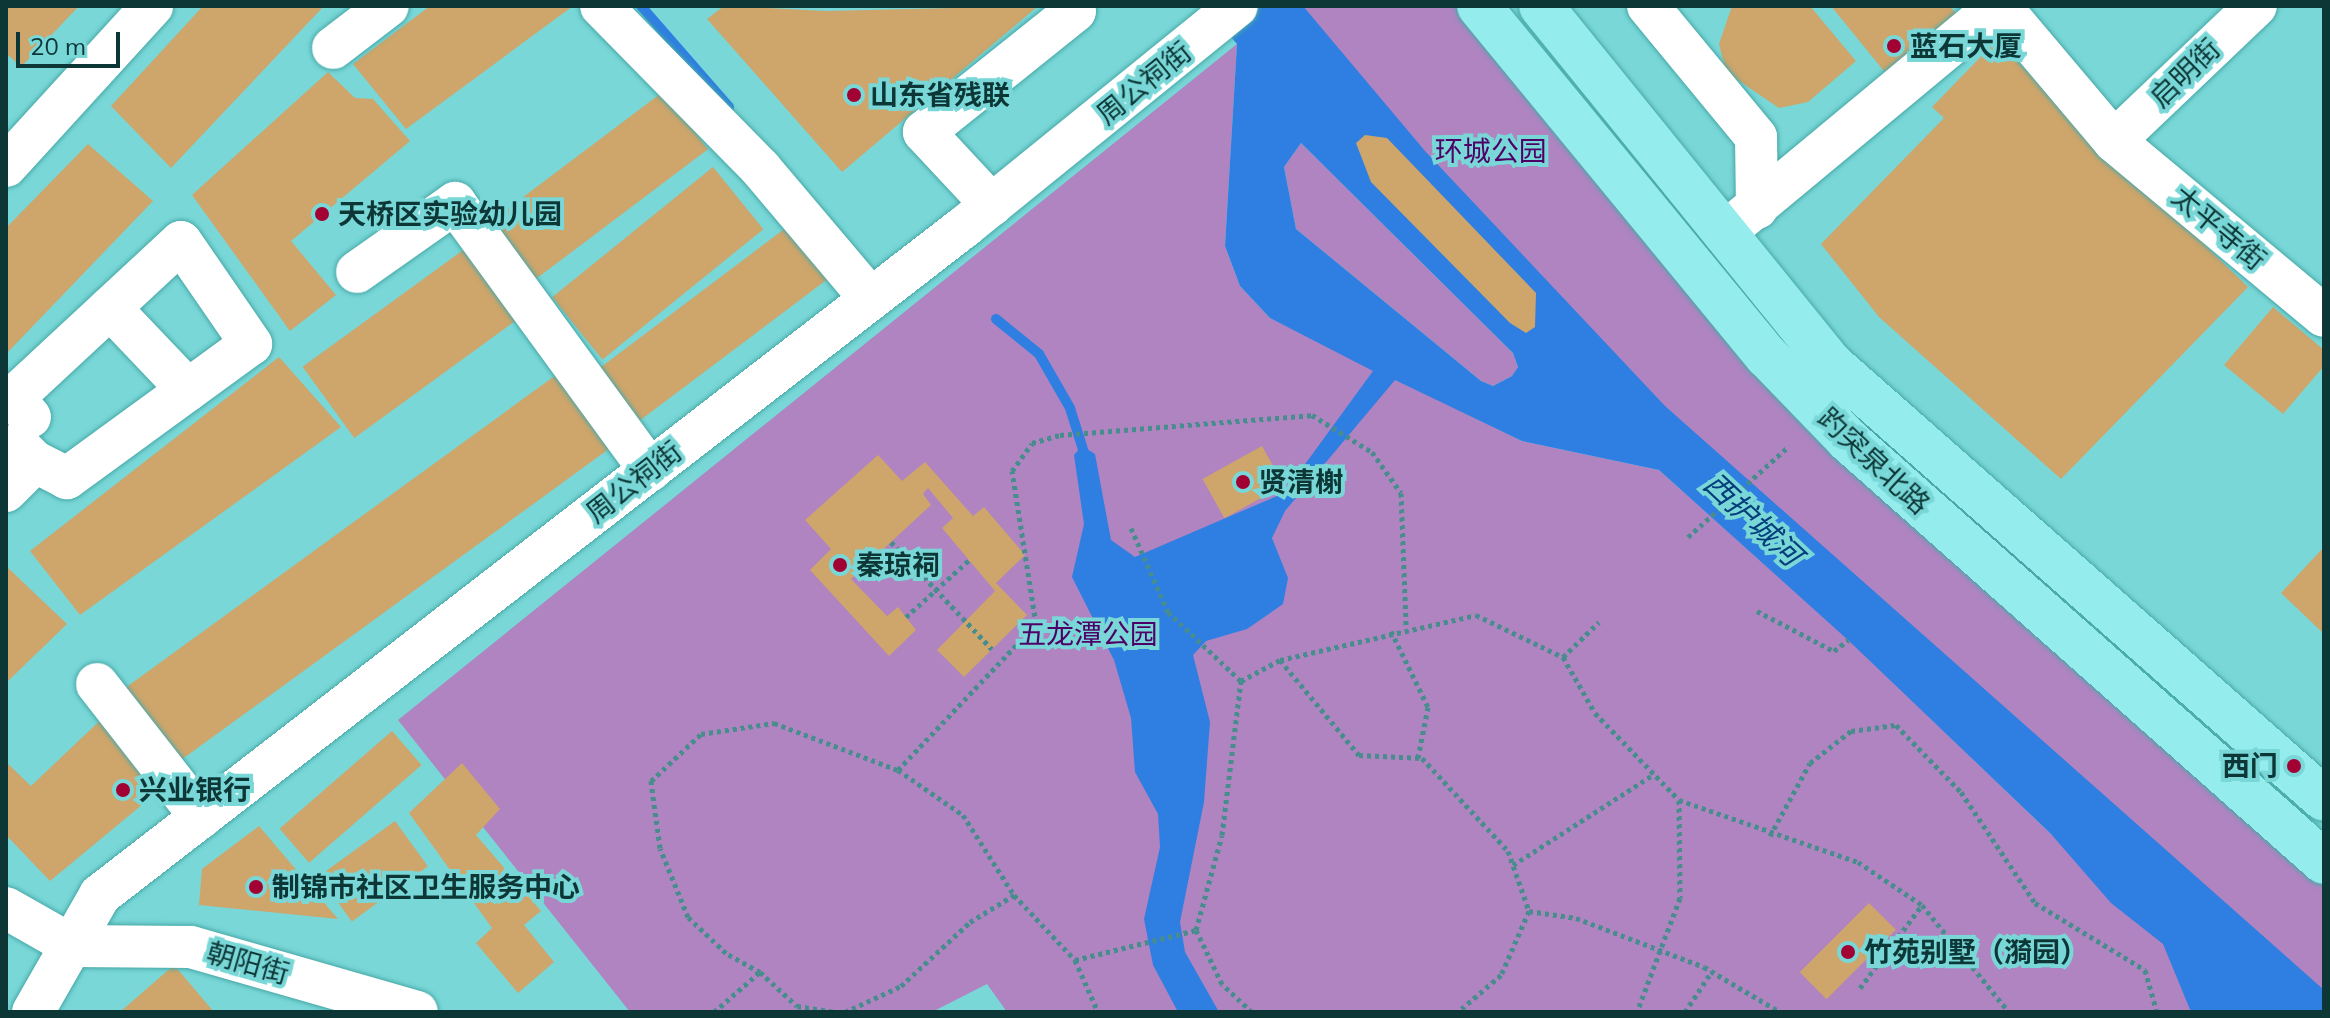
<!DOCTYPE html>
<meta charset="utf-8">
<style>
body{margin:0}
#map{position:relative;width:2330px;height:1018px;overflow:hidden;background:#79d7d7;font-family:Mulish,"Noto Sans SC",sans-serif}
div>[style]{position:absolute}
[style*='--x']{left:calc(var(--x)*1px);top:calc(var(--y)*1px);width:calc(var(--w)*1px);rotate:calc(var(--a)*1deg)}
.green>*{inset:0;background:#af84c1}
.water>*{inset:0;background:#2e7fe1}
.stream>*{height:10px;margin:-5px;padding:0 5px;transform-origin:5px;border-radius:5px;background:#2e7fe1}
.building>*{inset:0;background:#cea56b;transform-origin:0 0}
.path>*{height:5px;margin-top:-2.5px;transform-origin:0;background:repeating-linear-gradient(90deg,#478d8d 0 4px,transparent 0 8px)}
.roads{filter:drop-shadow(0 0 2px #48a8a8) drop-shadow(0 0 2px #48a8a8)}
.minor>*{height:42px;margin:-21px;padding:0 21px;transform-origin:21px;border-radius:21px;background:#fff}
.major>*{height:44px;margin:-22px;padding:0 22px;transform-origin:22px;border-radius:22px;background:#94ecec}
.dots>*{width:22px;height:22px;translate:-50% -50%;box-sizing:border-box;border:4px solid #79d7d7;border-radius:50%}
span{translate:-50% -50%;white-space:nowrap;text-align:center;line-height:1.15;-webkit-text-stroke:8px #79d7d7;paint-order:stroke}
.poi-label{font-size:28px;color:#0d3737;font-weight:700}
.left{translate:0 -50%;text-align:left}
.right{translate:-100% -50%;text-align:right}
.street-label{font-size:28px;color:#0d3737}
.park-label{font-size:28px;color:#4f0067}
.water-label{font-size:30px;color:#043d7b;font-style:italic}
.frame{position:absolute;inset:0;border:8px solid #0d3737;pointer-events:none}
.scale{position:absolute;left:16px;top:32px;width:104px;height:36px;box-sizing:border-box;border:4px solid #0d3737;border-top:0;padding-left:10px;font-size:24px;line-height:28px;white-space:nowrap;color:#0d3737;-webkit-text-stroke:6px #79d7d7;paint-order:stroke}
</style>
<div id="map">
<div class="green">
<i style="clip-path:polygon(1229px 6px,1466px 6px,2324px 862px,2324px 1012px,1849px 640px,2051px 834px,2266px 1012px,1007px 1012px,987px 984px,932px 1012px,630px 1012px,398px 720px,1237px 44px,1225px 246px,1240px 286px,1270px 318px,1522px 441px,1659px 470px,1848px 639px)"></i>
<i style="clip-path:polygon(1301px 143px,1513px 353px,1518px 367px,1512px 376px,1493px 386px,1481px 381px,1296px 229px,1284px 167px)"></i>
</div>
<div class="water">
<i style="clip-path:polygon(evenodd,1204px 6px,1303px 6px,1425px 151px,1665px 406px,2324px 990px,2324px 1012px,2191px 1012px,2163px 944px,2111px 903px,2051px 834px,1848px 640px,1659px 470px,1522px 441px,1395px 380px,1285px 511px,1272px 538px,1288px 578px,1283px 604px,1247px 629px,1206px 641px,1193px 655px,1210px 722px,1204px 802px,1180px 922px,1185px 952px,1219px 1012px,1178px 1012px,1153px 965px,1144px 919px,1160px 847px,1158px 814px,1135px 772px,1131px 718px,1114px 660px,1072px 577px,1084px 524px,1074px 455px,1082px 446px,1095px 454px,1111px 540px,1135px 557px,1284px 493px,1373px 371px,1270px 318px,1240px 286px,1225px 246px,1237px 44px,1204px 6px,1301px 143px,1513px 353px,1518px 367px,1512px 376px,1493px 386px,1481px 381px,1296px 229px,1284px 167px,1301px 143px)"></i>
</div>
<div class="stream">
<i style="--x:641;--y:6;--w:134;--a:48.9"></i>
<i style="--x:996;--y:319;--w:55;--a:39.1"></i>
<i style="--x:1039;--y:354;--w:62;--a:60.1"></i>
<i style="--x:1070;--y:408;--w:50;--a:72.6"></i>
</div>
<div class="building">
<i style="clip-path:polygon(6px 6px,79px 6px,21px 67px,6px 53px)"></i>
<i style="clip-path:polygon(203px 6px,324px 6px,171px 168px,111px 106px)"></i>
<i style="clip-path:polygon(430px 6px,573px 6px,406px 129px,353px 64px)"></i>
<i style="clip-path:polygon(724px 6px,826px 11px,1038px 6px,842px 172px,707px 19px)"></i>
<i style="clip-path:polygon(1732px 6px,1810px 6px,1856px 61px,1808px 102px,1779px 108px,1726px 72px,1719px 44px)"></i>
<i style="clip-path:polygon(1831px 6px,1950px 6px,1959px 17px,1888px 76px)"></i>
<i style="clip-path:polygon(1996px 41px,2248px 287px,2061px 479px,1879px 317px,1821px 244px,1944px 118px,1932px 107px)"></i>
<i style="clip-path:polygon(328px 72px,355px 98px,373px 99px,410px 141px,291px 241px,336px 295px,290px 331px,192px 195px)"></i>
<i style="left:664px;top:91px;width:73px;height:224px;rotate:53deg"></i>
<i style="clip-path:polygon(1365px 135px,1387px 138px,1536px 293px,1535px 327px,1526px 333px,1510px 323px,1371px 182px,1356px 143px)"></i>
<i style="clip-path:polygon(88px 144px,153px 201px,6px 354px,6px 228px)"></i>
<i style="left:713px;top:167px;width:80px;height:207px;rotate:51deg"></i>
<i style="left:791px;top:224px;width:66px;height:244px;rotate:53deg"></i>
<i style="left:466px;top:248px;width:88px;height:202px;rotate:54deg"></i>
<i style="clip-path:polygon(2273px 307px,2324px 350px,2324px 366px,2283px 414px,2224px 365px)"></i>
<i style="clip-path:polygon(279px 357px,341px 427px,80px 615px,30px 551px)"></i>
<i style="left:556px;top:375px;width:91px;height:545px;rotate:54deg"></i>
<i style="left:1262px;top:446px;width:45px;height:68px;rotate:61deg"></i>
<i style="clip-path:polygon(878px 455px,902px 481px,925px 462px,973px 516px,984px 507px,1025px 555px,996px 583px,1027px 615px,964px 677px,937px 650px,995px 591px,942px 528px,953px 518px,928px 488px,923px 494px,931px 505px,851px 579px,887px 616px,898px 607px,916px 630px,889px 656px,810px 570px,831px 549px,805px 520px)"></i>
<i style="clip-path:polygon(2324px 547px,2324px 634px,2281px 593px)"></i>
<i style="clip-path:polygon(6px 566px,67px 624px,6px 683px)"></i>
<i style="clip-path:polygon(110px 711px,166px 785px,50px 881px,6px 835px,6px 762px,31px 786px)"></i>
<i style="left:392px;top:731px;width:45px;height:149px;rotate:49deg"></i>
<i style="clip-path:polygon(462px 763px,500px 809px,476px 835px,541px 911px,524px 925px,554px 962px,518px 993px,476px 943px,492px 928px,409px 813px)"></i>
<i style="left:395px;top:821px;width:56px;height:94px;rotate:54deg"></i>
<i style="clip-path:polygon(259px 826px,338px 919px,199px 905px,202px 869px)"></i>
<i style="left:1869px;top:903px;width:38px;height:98px;rotate:45deg"></i>
<i style="clip-path:polygon(174px 965px,214px 1012px,120px 1012px)"></i>
</div>
<div class="path">
<i style="--x:1131;--y:528;--w:92;--a:66.2"></i>
<i style="--x:1168;--y:612;--w:100;--a:43.4"></i>
<i style="--x:1688;--y:537;--w:136;--a:-42"></i>
<i style="--x:891;--y:542;--w:147;--a:46.7"></i>
<i style="--x:1757;--y:611;--w:87;--a:27.5"></i>
<i style="--x:1834;--y:651;--w:18;--a:-38"></i>
<i style="--x:906;--y:617;--w:85;--a:-42.1"></i>
<i style="--x:1391;--y:631;--w:85;--a:64"></i>
<i style="--x:1428;--y:707;--w:52;--a:101.1"></i>
<i style="--x:1563;--y:657;--w:50;--a:-44.2"></i>
<i style="--x:1280;--y:660;--w:124;--a:50.3"></i>
<i style="--x:1359;--y:755;--w:63;--a:2.7"></i>
<i style="--x:1422;--y:758;--w:127;--a:47.2"></i>
<i style="--x:1508;--y:851;--w:64;--a:70.7"></i>
<i style="--x:1529;--y:911;--w:70;--a:113.6"></i>
<i style="--x:1501;--y:975;--w:57;--a:139.3"></i>
<i style="--x:898;--y:770;--w:201;--a:-46.6"></i>
<i style="--x:1036;--y:624;--w:155;--a:-98.9"></i>
<i style="--x:1012;--y:471;--w:34;--a:-54"></i>
<i style="--x:1032;--y:443;--w:29;--a:-16"></i>
<i style="--x:1060;--y:435;--w:253;--a:-4.5"></i>
<i style="--x:1312;--y:415;--w:70;--a:31.7"></i>
<i style="--x:1372;--y:452;--w:50;--a:54.7"></i>
<i style="--x:1401;--y:493;--w:133;--a:87.8"></i>
<i style="--x:1679;--y:800;--w:189;--a:19.1"></i>
<i style="--x:1858;--y:862;--w:77;--a:33.9"></i>
<i style="--x:1922;--y:905;--w:138;--a:50.9"></i>
<i style="--x:1770;--y:836;--w:83;--a:-61.3"></i>
<i style="--x:1810;--y:763;--w:52;--a:-38"></i>
<i style="--x:1851;--y:731;--w:45;--a:-7.6"></i>
<i style="--x:1896;--y:725;--w:93;--a:45.9"></i>
<i style="--x:1961;--y:792;--w:133;--a:56.3"></i>
<i style="--x:2035;--y:903;--w:129;--a:31.3"></i>
<i style="--x:2145;--y:970;--w:44;--a:74.1"></i>
<i style="--x:1513;--y:865;--w:168;--a:-32.8"></i>
<i style="--x:1529;--y:911;--w:48;--a:8.5"></i>
<i style="--x:1576;--y:918;--w:137;--a:20.9"></i>
<i style="--x:1704;--y:967;--w:88;--a:30.6"></i>
<i style="--x:1075;--y:960;--w:57;--a:66.1"></i>
<i style="--x:760;--y:972;--w:50;--a:42.6"></i>
<i style="--x:797;--y:1006;--w:37;--a:9"></i>
<i style="--x:1860;--y:988;--w:104;--a:-53.2"></i>
<i style="--x:714;--y:1012;--w:61;--a:-41"></i>
<i style="--x:760;--y:972;--w:39;--a:-151"></i>
<i style="--x:726;--y:953;--w:52;--a:-136.5"></i>
<i style="--x:688;--y:917;--w:74;--a:-112.1"></i>
<i style="--x:660;--y:848;--w:68;--a:-97.7"></i>
<i style="--x:651;--y:781;--w:69;--a:-43.2"></i>
<i style="--x:701;--y:734;--w:74;--a:-8.6"></i>
<i style="--x:774;--y:723;--w:133;--a:20.8"></i>
<i style="--x:898;--y:770;--w:79;--a:34.7"></i>
<i style="--x:963;--y:815;--w:95;--a:57.5"></i>
<i style="--x:1014;--y:895;--w:89;--a:46.8"></i>
<i style="--x:1075;--y:960;--w:125;--a:-13.9"></i>
<i style="--x:845;--y:1012;--w:62;--a:-24.9"></i>
<i style="--x:901;--y:986;--w:94;--a:-42.8"></i>
<i style="--x:970;--y:922;--w:52;--a:-31.5"></i>
<i style="--x:1252;--y:1012;--w:41;--a:-137"></i>
<i style="--x:1222;--y:984;--w:60;--a:-115.7"></i>
<i style="--x:1196;--y:930;--w:98;--a:-74.7"></i>
<i style="--x:1222;--y:835;--w:155;--a:-83"></i>
<i style="--x:1241;--y:681;--w:44;--a:-28.3"></i>
<i style="--x:1280;--y:660;--w:201;--a:-12.9"></i>
<i style="--x:1476;--y:615;--w:97;--a:25.8"></i>
<i style="--x:1563;--y:657;--w:64;--a:60.3"></i>
<i style="--x:1595;--y:713;--w:121;--a:46"></i>
<i style="--x:1679;--y:800;--w:98;--a:89.4"></i>
<i style="--x:1680;--y:898;--w:122;--a:110.7"></i>
<i style="--x:1685;--y:1012;--w:49;--a:-56.6"></i>
</div>
<div class="roads">
<div class="minor">
<i style="--x:601;--y:6;--w:228;--a:45.5"></i>
<i style="--x:761;--y:169;--w:170;--a:49.8"></i>
<i style="--x:1648;--y:6;--w:170;--a:50.5"></i>
<i style="--x:1756;--y:137;--w:71;--a:89.2"></i>
<i style="--x:2000;--y:6;--w:177;--a:49.8"></i>
<i style="--x:2114;--y:141;--w:273;--a:39.8"></i>
<i style="--x:333;--y:48;--w:69;--a:-37.4"></i>
<i style="--x:2114;--y:141;--w:196;--a:-43.6"></i>
<i style="--x:6;--y:166;--w:217;--a:-47.6"></i>
<i style="--x:992;--y:205;--w:100;--a:-133"></i>
<i style="--x:924;--y:132;--w:193;--a:-38.7"></i>
<i style="--x:1075;--y:11;--w:7;--a:-135"></i>
<i style="--x:1724;--y:233;--w:355;--a:-39.7"></i>
<i style="--x:357;--y:272;--w:120;--a:-35.1"></i>
<i style="--x:455;--y:203;--w:331;--a:53.9"></i>
<i style="--x:110;--y:308;--w:113;--a:46.4"></i>
<i style="--x:30;--y:417;--w:25;--a:-132"></i>
<i style="--x:13;--y:398;--w:229;--a:-42.9"></i>
<i style="--x:181;--y:242;--w:124;--a:55.5"></i>
<i style="--x:251;--y:344;--w:228;--a:143.9"></i>
<i style="--x:67;--y:478;--w:36;--a:-153"></i>
<i style="--x:6;--y:491;--w:41;--a:-45"></i>
<i style="--x:35;--y:462;--w:25;--a:-135"></i>
<i style="--x:97;--y:684;--w:169;--a:52"></i>
<i style="--x:6;--y:908;--w:77;--a:29.6"></i>
<i style="--x:73;--y:946;--w:118;--a:0.5"></i>
<i style="--x:191;--y:947;--w:235;--a:16"></i>
<i style="--x:33;--y:1012;--w:135;--a:-60.2"></i>
<i style="--x:100;--y:895;--w:1092;--a:-37.71"></i>
<i style="--x:964;--y:227;--w:351;--a:-39"></i>
</div>
<div class="major">
<i style="--x:1479;--y:6;--w:453;--a:50.6"></i>
<i style="--x:1767;--y:356;--w:117;--a:46"></i>
<i style="--x:1848;--y:440;--w:636;--a:41.56"></i>
<i style="--x:1541;--y:6;--w:461;--a:51"></i>
<i style="--x:1831;--y:364;--w:657;--a:41.42"></i>
</div>
</div>
<div class="dots">
<i style="left:1894px;top:46px;background:#a10133"></i>
<i style="left:854px;top:95px;background:#a10133"></i>
<i style="left:322px;top:214px;background:#a10133"></i>
<i style="left:1243px;top:482px;background:#a10133"></i>
<i style="left:840px;top:565px;background:#a10133"></i>
<i style="left:2294px;top:766px;background:#a10133"></i>
<i style="left:123px;top:790px;background:#a10133"></i>
<i style="left:256px;top:887px;background:#a10133"></i>
<i style="left:1848px;top:952px;background:#a10133"></i>
</div>
<div class="poi-label">
<span class="left" style="left:1910px;top:46px">蓝石大厦</span>
<span class="left" style="left:870px;top:95px">山东省残联</span>
<span class="left" style="left:338px;top:214px">天桥区实验幼儿园</span>
<span class="left" style="left:1259px;top:482px">贤清榭</span>
<span class="left" style="left:856px;top:565px">秦琼祠</span>
<span class="right" style="left:2278px;top:766px">西门</span>
<span class="left" style="left:139px;top:790px">兴业银行</span>
<span class="left" style="left:272px;top:887px">制锦市社区卫生服务中心</span>
<span class="left" style="left:1864px;top:952px">竹苑别墅（漪园）</span>
</div>
<div class="street-label">
<span style="left:2185px;top:73px;rotate:-44deg">启明街</span>
<span style="left:1144px;top:83px;rotate:-39deg">周公祠街</span>
<span style="left:2219px;top:228px;rotate:40deg">太平寺街</span>
<span style="left:1874px;top:461px;rotate:43deg">趵突泉北路</span>
<span style="left:634px;top:482px;rotate:-38deg">周公祠街</span>
<span style="left:248px;top:963px;rotate:16deg">朝阳街</span>
</div>
<div class="park-label">
<span style="left:1491px;top:151px">环城公园</span>
<span style="left:1088px;top:634px">五龙潭公园</span>
</div>
<div class="water-label">
<span style="left:1753px;top:519px;rotate:43deg">西护城河</span>
</div>
<div class="frame"></div>
<div class="scale">20 m</div>
</div>
